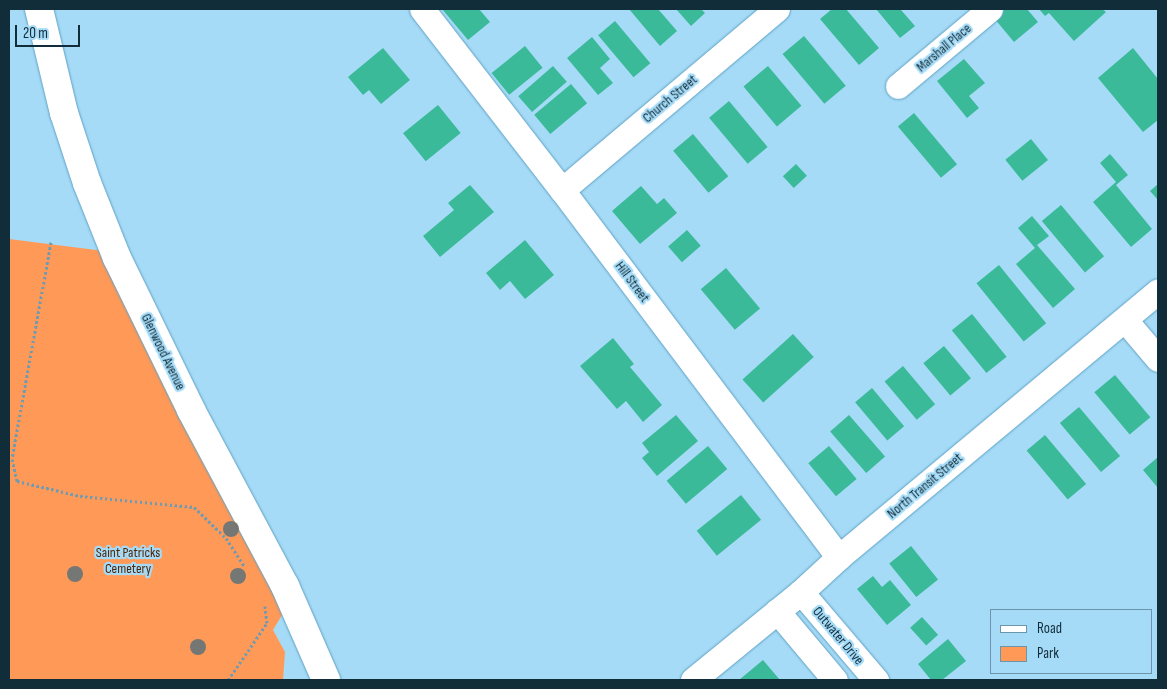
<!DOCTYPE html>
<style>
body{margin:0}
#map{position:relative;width:1167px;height:689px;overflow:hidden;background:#a6dbf7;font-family:"Sofia Sans Condensed",sans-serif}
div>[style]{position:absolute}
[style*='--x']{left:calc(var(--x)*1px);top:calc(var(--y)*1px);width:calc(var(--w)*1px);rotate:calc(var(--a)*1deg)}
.green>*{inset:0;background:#fe9958}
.building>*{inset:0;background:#3aba99;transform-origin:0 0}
.path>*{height:3px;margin-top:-1.5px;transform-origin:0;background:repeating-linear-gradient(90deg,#6f9bb2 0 2.5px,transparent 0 5px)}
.roads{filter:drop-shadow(0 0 1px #60a2c4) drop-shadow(0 0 1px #60a2c4)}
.minor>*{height:25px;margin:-12.5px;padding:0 12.5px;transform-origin:12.5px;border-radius:12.5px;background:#fff}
.tertiary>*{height:28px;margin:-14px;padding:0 14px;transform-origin:14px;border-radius:14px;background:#fff}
.trees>*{width:16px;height:16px;margin:-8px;border-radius:50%;background:#757774}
span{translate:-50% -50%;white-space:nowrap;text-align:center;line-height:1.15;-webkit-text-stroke:4.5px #a6dbf7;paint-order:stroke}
.street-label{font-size:14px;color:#112d3a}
.park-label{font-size:14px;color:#4d2508}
.frame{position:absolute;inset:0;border:10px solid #112d3a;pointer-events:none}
.legend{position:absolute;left:990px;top:609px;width:162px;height:65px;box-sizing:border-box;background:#a6dbf7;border:1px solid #6a95ab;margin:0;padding:6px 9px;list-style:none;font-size:15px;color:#112d3a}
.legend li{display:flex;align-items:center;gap:10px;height:25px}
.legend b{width:25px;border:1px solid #6a95ab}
.scale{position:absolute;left:15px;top:25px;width:65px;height:22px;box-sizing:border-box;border:2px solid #112d3a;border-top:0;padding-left:6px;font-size:15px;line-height:18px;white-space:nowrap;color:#112d3a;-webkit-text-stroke:4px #a6dbf7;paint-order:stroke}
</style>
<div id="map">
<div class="green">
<i style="clip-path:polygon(9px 239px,104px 251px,285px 610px,273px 630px,285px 652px,283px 680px,9px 680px)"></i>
</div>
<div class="building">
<i style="clip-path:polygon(442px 9px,479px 9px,490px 22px,468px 40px)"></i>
<i style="clip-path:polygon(629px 9px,658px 9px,677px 31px,660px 46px)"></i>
<i style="clip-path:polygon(676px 9px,701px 9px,705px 13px,691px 26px)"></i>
<i style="clip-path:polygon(832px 9px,846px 9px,879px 48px,859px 65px,820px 19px)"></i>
<i style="clip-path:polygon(876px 9px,903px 9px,901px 10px,915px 26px,900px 38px)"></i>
<i style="clip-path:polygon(1005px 9px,1027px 9px,1038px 22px,1014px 42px,994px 18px)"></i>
<i style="clip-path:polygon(1039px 9px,1102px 9px,1106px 12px,1074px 41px,1049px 13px,1045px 16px)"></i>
<i style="left:615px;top:21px;width:55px;height:22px;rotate:50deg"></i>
<i style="left:804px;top:36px;width:65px;height:28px;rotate:50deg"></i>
<i style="clip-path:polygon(592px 37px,610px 59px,600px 68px,613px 83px,598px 95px,567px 58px)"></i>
<i style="left:525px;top:46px;width:28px;height:43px;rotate:51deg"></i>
<i style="clip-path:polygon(383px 48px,410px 80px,381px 104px,369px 90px,363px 95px,348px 77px)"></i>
<i style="clip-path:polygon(1133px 48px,1158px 79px,1158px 120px,1143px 132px,1098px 78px)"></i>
<i style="clip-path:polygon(964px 59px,985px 83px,969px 96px,979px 108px,967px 118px,937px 81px)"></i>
<i style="left:553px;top:66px;width:21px;height:46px;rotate:49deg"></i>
<i style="left:768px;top:66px;width:52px;height:32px;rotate:50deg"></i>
<i style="left:571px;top:84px;width:25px;height:48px;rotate:50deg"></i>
<i style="left:729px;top:101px;width:60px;height:26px;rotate:50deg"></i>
<i style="left:438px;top:105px;width:36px;height:45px;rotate:51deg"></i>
<i style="left:914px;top:113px;width:67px;height:21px;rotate:50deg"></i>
<i style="left:693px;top:134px;width:55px;height:26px;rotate:50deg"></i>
<i style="left:1031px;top:139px;width:27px;height:33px;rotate:51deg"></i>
<i style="clip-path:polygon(1110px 154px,1128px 175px,1116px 185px,1152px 229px,1131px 247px,1093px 202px,1116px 182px,1100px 163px)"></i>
<i style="left:796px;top:164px;width:16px;height:18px;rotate:47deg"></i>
<i style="clip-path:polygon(1158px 184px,1158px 200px,1150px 191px)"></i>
<i style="clip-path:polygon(470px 185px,494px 212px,440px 257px,423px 236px,454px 210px,448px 203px)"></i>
<i style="clip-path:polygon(641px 186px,657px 204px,664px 198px,677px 213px,640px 244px,612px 211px)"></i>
<i style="left:1061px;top:205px;width:67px;height:25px;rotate:50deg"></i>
<i style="clip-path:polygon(1032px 216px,1049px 236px,1037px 245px,1075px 289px,1053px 308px,1016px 264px,1035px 248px,1018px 228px)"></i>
<i style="left:687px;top:230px;width:21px;height:25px;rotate:49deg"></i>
<i style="clip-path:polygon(525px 240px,554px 275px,525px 299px,510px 281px,500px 290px,486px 273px)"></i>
<i style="left:999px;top:265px;width:75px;height:29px;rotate:51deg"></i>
<i style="left:726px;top:268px;width:53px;height:33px;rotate:50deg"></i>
<i style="left:972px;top:314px;width:55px;height:26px;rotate:51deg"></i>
<i style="left:793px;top:334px;width:31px;height:68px;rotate:48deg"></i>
<i style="clip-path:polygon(613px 338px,634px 364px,630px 367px,662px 405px,643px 422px,626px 401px,617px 409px,580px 366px)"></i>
<i style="left:944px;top:346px;width:42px;height:27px;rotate:50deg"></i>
<i style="left:903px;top:366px;width:50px;height:24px;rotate:50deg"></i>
<i style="left:1115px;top:375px;width:55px;height:27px;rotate:50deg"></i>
<i style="left:872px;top:388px;width:50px;height:22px;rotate:50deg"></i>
<i style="left:1079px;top:407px;width:64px;height:25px;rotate:50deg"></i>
<i style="clip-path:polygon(676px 415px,698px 441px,657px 476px,642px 458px,649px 452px,642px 443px)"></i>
<i style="left:849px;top:415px;width:55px;height:25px;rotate:49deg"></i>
<i style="left:1045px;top:435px;width:64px;height:24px;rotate:50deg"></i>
<i style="left:708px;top:446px;width:30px;height:54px;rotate:50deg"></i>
<i style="left:829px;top:446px;width:43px;height:27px;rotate:50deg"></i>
<i style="clip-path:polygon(1158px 457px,1158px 488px,1143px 470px)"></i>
<i style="left:741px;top:495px;width:32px;height:57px;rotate:51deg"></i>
<i style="left:911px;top:546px;width:43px;height:28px;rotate:51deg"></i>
<i style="clip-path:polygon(873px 576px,882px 587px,890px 580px,911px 605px,887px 625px,857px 589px)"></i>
<i style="left:922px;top:617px;width:24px;height:16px;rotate:48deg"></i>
<i style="clip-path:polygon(948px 639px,966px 661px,942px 680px,931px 680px,918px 664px)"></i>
<i style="clip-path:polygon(763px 660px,780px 680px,739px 680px)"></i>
</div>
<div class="path">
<i style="--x:51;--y:242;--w:220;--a:100.2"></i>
<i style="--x:12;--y:459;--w:23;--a:77"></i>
<i style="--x:17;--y:481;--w:65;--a:13.4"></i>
<i style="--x:80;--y:496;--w:115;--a:5.5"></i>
<i style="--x:194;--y:507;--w:45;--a:44.1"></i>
<i style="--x:226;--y:538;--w:33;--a:57"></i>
<i style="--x:228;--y:680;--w:69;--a:-55.6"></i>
<i style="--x:267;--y:623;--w:17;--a:-97"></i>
</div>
<div class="roads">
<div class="minor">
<i style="--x:422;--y:9;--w:229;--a:52.3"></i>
<i style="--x:562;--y:190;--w:460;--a:53"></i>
<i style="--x:898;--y:86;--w:120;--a:-39.9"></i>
<i style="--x:562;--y:190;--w:281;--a:-40.1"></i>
<i style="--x:1125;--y:320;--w:51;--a:49.8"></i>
<i style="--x:801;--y:592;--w:116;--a:49.6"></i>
<i style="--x:777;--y:611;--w:90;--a:50"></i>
<i style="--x:693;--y:680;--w:139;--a:-39.2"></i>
<i style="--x:801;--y:592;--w:52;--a:-42.6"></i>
<i style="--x:839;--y:557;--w:415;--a:-39.8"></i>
</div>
<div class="tertiary">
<i style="--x:39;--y:9;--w:107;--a:76.5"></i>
<i style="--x:64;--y:113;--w:74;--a:71.8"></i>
<i style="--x:87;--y:183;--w:81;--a:68.2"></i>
<i style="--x:117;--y:258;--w:169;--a:64"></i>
<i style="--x:191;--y:410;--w:200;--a:61.9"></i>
<i style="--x:285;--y:586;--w:103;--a:66.4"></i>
</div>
</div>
<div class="trees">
<i style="left:231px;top:529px"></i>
<i style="left:75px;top:574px"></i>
<i style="left:238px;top:576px"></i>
<i style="left:198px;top:647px"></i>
</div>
<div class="street-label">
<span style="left:944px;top:48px;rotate:-40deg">Marshall Place</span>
<span style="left:670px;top:99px;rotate:-40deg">Church Street</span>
<span style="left:632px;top:282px;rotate:53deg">Hill Street</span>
<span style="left:163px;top:352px;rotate:64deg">Glenwood Avenue</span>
<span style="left:925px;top:486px;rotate:-40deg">North Transit Street</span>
<span style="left:838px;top:636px;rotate:50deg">Outwater Drive</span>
</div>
<div class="park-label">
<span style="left:128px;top:561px">Saint Patricks<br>Cemetery</span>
</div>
<div class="frame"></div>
<ul class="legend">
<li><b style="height:6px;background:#fff"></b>Road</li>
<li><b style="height:14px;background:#fe9958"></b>Park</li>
</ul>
<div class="scale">20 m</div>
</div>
